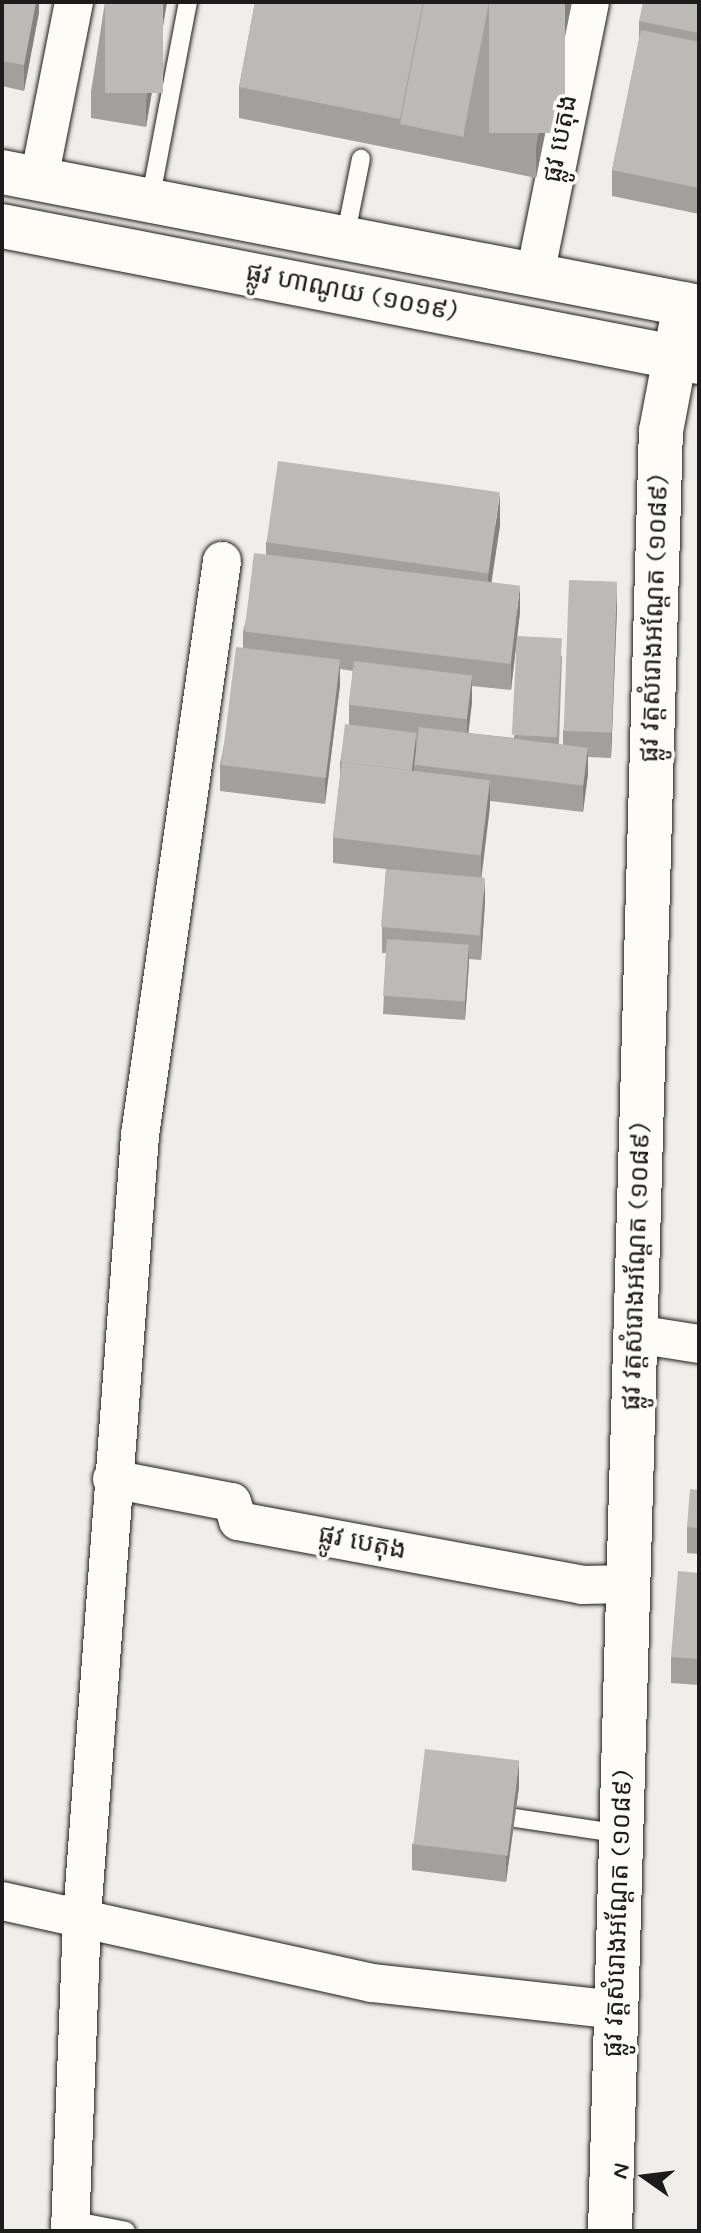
<!DOCTYPE html>
<meta charset="utf-8">
<style>
body{margin:0}
#map{position:relative;width:701px;height:2233px;overflow:hidden;background:#f0eeea;font-family:Mynerve,"Noto Sans Khmer",sans-serif}
div>[style]{position:absolute}
[style*='--x']{left:calc(var(--x)*1px);top:calc(var(--y)*1px);width:calc(var(--w)*1px);rotate:calc(var(--a)*1deg)}
.roads{filter:drop-shadow(0 0 2px #1c1c1c) drop-shadow(0 0 2px #1c1c1c)}
.lane>*{height:18px;margin:-9px;padding:0 9px;transform-origin:9px;border-radius:9px;background:#fdfcf7}
.street>*{height:38px;margin:-19px;padding:0 19px;transform-origin:19px;border-radius:19px;background:#fdfcf7}
.secondary>*{height:44px;margin:-22px;padding:0 22px;transform-origin:22px;border-radius:22px;background:#fdfcf7}
.primary>*{height:44px;margin:-22px;padding:0 22px;transform-origin:22px;border-radius:22px;background:#fdfcf7}
.wall>*{inset:0;background:#a1a09d}
.shaded-wall>*{inset:0;background:#83827f}
.building>*{inset:0;background:#bbbab6;transform-origin:0 0}
span{translate:-50% -50%;white-space:nowrap;text-align:center;line-height:1.15;-webkit-text-stroke:7px #fdfcf7;paint-order:stroke}
.street-label{font-size:26px;color:#1c1c1c}
.frame{position:absolute;inset:0;border:4px solid #1c1c1c;pointer-events:none}
.north{position:absolute;left:605px;top:2137px;width:80px;height:80px;-webkit-text-stroke:6px #fdfcf7;paint-order:stroke;rotate:284deg;font-size:22px;font-weight:700;line-height:32px;text-align:center;color:#1c1c1c}
.north::after{content:'';display:block;margin:auto;width:28px;height:36px;background:#1c1c1c;clip-path:polygon(50% 0,100% 100%,50% 72%,0 100%)}
</style>
<div id="map">
<div class="roads">
<div class="lane">
<i style="--x:150;--y:201;--w:203;--a:-79.2"></i>
<i style="--x:345;--y:238;--w:81;--a:-78.6"></i>
<i style="--x:515;--y:1818;--w:108;--a:8.5"></i>
<i style="--x:70;--y:2220;--w:57;--a:11.1"></i>
</div>
<div class="street">
<i style="--x:39;--y:179;--w:180;--a:-78.8"></i>
<i style="--x:535;--y:275;--w:278;--a:-78.6"></i>
<i style="--x:636;--y:1334;--w:64;--a:9"></i>
<i style="--x:112;--y:1479;--w:122;--a:10.9"></i>
<i style="--x:232;--y:1502;--w:20;--a:72"></i>
<i style="--x:238;--y:1521;--w:350;--a:10.5"></i>
<i style="--x:582;--y:1585;--w:47;--a:-1.2"></i>
<i style="--x:2;--y:1901;--w:379;--a:12.5"></i>
<i style="--x:372;--y:1983;--w:247;--a:6.3"></i>
<i style="--x:70;--y:2231;--w:315;--a:-87.8"></i>
<i style="--x:82;--y:1916;--w:783;--a:-85.75"></i>
<i style="--x:140;--y:1135;--w:580;--a:-81.87"></i>
</div>
<div class="secondary">
<i style="--x:610;--y:2231;--w:1801;--a:-88.38"></i>
<i style="--x:661;--y:431;--w:129;--a:-79.3"></i>
</div>
<div class="primary">
<i style="--x:2;--y:172;--w:710;--a:10.96"></i>
<i style="--x:2;--y:226;--w:710;--a:11.04"></i>
</div>
</div>
<div class="wall">
<i style="clip-path:polygon(2px 2px,39px 2px,39px 12px,24px 91px,2px 86px)"></i>
<i style="clip-path:polygon(105px 2px,167px 2px,146px 127px,91px 118px,91px 92px)"></i>
<i style="clip-path:polygon(255px 2px,572px 2px,536px 178px,464px 163px,239px 118px,239px 87px)"></i>
<i style="clip-path:polygon(699px 2px,699px 214px,612px 196px,612px 170px,639px 40px,639px 21px)"></i>
<i style="clip-path:polygon(500px 525px,491px 582px,520px 612px,511px 690px,472px 686px,472px 702px,468px 733px,514px 738px,517px 636px,562px 656px,559px 744px,563px 745px,563px 731px,617px 608px,611px 758px,588px 757px,588px 774px,583px 812px,490px 801px,481px 876px,485px 902px,481px 960px,469px 959px,465px 1020px,383px 1014px,386px 953px,382px 953px,382px 927px,386px 869px,333px 863px,333px 837px,340px 776px,340px 762px,349px 724px,349px 705px,353px 671px,340px 669px,340px 685px,325px 804px,220px 791px,220px 765px,243px 648px,243px 631px,266px 554px,266px 542px)"></i>
<i style="clip-path:polygon(699px 1490px,699px 1554px,687px 1553px,687px 1527px)"></i>
<i style="clip-path:polygon(699px 1573px,699px 1685px,671px 1683px,671px 1657px)"></i>
<i style="clip-path:polygon(519px 1787px,506px 1882px,412px 1870px,412px 1844px)"></i>
</div>
<div class="shaded-wall">
<i style="clip-path:polygon(36px 2px,39px 2px,39px 12px,24px 91px,24px 65px)"></i>
<i style="clip-path:polygon(163px 2px,167px 2px,146px 127px,146px 101px)"></i>
<i style="clip-path:polygon(565px 2px,572px 2px,536px 178px,536px 147px)"></i>
<i style="clip-path:polygon(500px 494px,500px 525px,488px 606px,488px 575px)"></i>
<i style="clip-path:polygon(617px 582px,617px 608px,611px 758px,611px 732px)"></i>
<i style="clip-path:polygon(520px 586px,520px 612px,511px 690px,511px 664px)"></i>
<i style="clip-path:polygon(340px 660px,340px 685px,325px 804px,325px 778px)"></i>
<i style="clip-path:polygon(472px 676px,472px 702px,467px 745px,467px 719px)"></i>
<i style="clip-path:polygon(416px 733px,416px 751px,411px 790px,411px 771px)"></i>
<i style="clip-path:polygon(588px 748px,588px 774px,583px 812px,583px 787px)"></i>
<i style="clip-path:polygon(490px 781px,490px 807px,481px 881px,481px 855px)"></i>
<i style="clip-path:polygon(485px 877px,485px 902px,481px 960px,481px 934px)"></i>
<i style="clip-path:polygon(469px 945px,469px 964px,465px 1020px,465px 1001px)"></i>
<i style="clip-path:polygon(519px 1761px,519px 1787px,506px 1882px,506px 1856px)"></i>
</div>
<div class="building">
<i style="clip-path:polygon(2px 2px,36px 2px,24px 65px,2px 61px)"></i>
<i style="left:105px;top:2px;width:58px;height:91px"></i>
<i style="clip-path:polygon(255px 2px,423px 2px,400px 119px,239px 87px)"></i>
<i style="clip-path:polygon(424px 2px,489px 2px,464px 131px,464px 137px,400px 124px)"></i>
<i style="left:489px;top:2px;width:76px;height:131px"></i>
<i style="clip-path:polygon(643px 2px,699px 2px,699px 33px,639px 21px)"></i>
<i style="clip-path:polygon(641px 30px,699px 42px,699px 188px,612px 170px)"></i>
<i style="left:278px;top:461px;width:224px;height:82px;rotate:8deg"></i>
<i style="left:254px;top:553px;width:268px;height:79px;rotate:7deg"></i>
<i style="left:569px;top:580px;width:48px;height:151px;rotate:2deg"></i>
<i style="left:517px;top:636px;width:45px;height:99px;rotate:3deg"></i>
<i style="left:236px;top:647px;width:105px;height:119px;rotate:7deg"></i>
<i style="left:354px;top:661px;width:119px;height:44px;rotate:7deg"></i>
<i style="left:345px;top:724px;width:72px;height:38px;rotate:7deg"></i>
<i style="left:419px;top:727px;width:170px;height:38px;rotate:7deg"></i>
<i style="left:342px;top:762px;width:149px;height:76px;rotate:7deg"></i>
<i style="left:386px;top:869px;width:99px;height:58px;rotate:5deg"></i>
<i style="left:387px;top:939px;width:82px;height:57px;rotate:4deg"></i>
<i style="clip-path:polygon(690px 1489px,699px 1490px,699px 1528px,687px 1527px)"></i>
<i style="clip-path:polygon(678px 1571px,699px 1573px,699px 1659px,671px 1657px)"></i>
<i style="left:425px;top:1749px;width:95px;height:96px;rotate:7deg"></i>
</div>
<div class="street-label">
<span style="left:562px;top:139px;rotate:-79deg">ផ្លូវ បេតុង</span>
<span style="left:351px;top:294px;rotate:11deg">ផ្លូវ ហាណូយ (១០១៩)</span>
<span style="left:656px;top:619px;rotate:-88deg">ផ្លូវ វត្តសំរោងអណ្ដែត (១០៨៩)</span>
<span style="left:638px;top:1267px;rotate:-88deg">ផ្លូវ វត្តសំរោងអណ្ដែត (១០៨៩)</span>
<span style="left:362px;top:1544px;rotate:11deg">ផ្លូវ បេតុង</span>
<span style="left:620px;top:1914px;rotate:-88deg">ផ្លូវ វត្តសំរោងអណ្ដែត (១០៨៩)</span>
</div>
<div class="frame"></div>
<div class="north">N</div>
</div>
